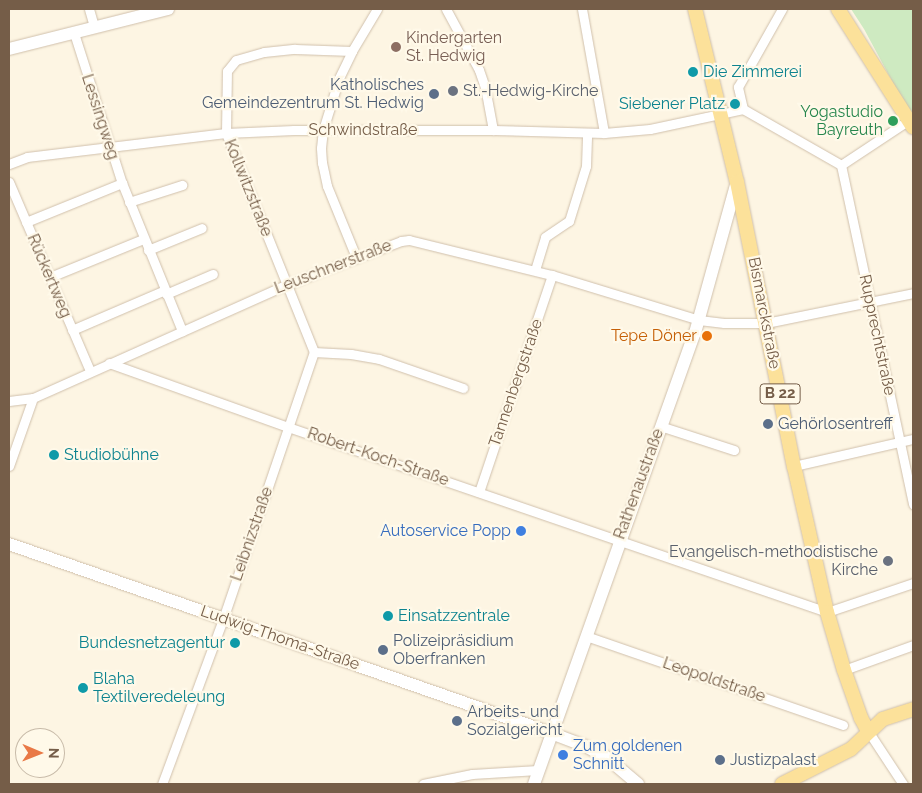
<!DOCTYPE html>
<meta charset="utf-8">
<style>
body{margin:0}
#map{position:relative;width:922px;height:793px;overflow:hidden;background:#fdf5e3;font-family:Raleway,sans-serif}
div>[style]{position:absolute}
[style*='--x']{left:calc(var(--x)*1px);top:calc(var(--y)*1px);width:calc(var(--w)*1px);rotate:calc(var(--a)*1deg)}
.green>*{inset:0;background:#ceeac1}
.roads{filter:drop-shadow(0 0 1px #d0c0ac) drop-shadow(0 0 1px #d0c0ac)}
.street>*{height:9px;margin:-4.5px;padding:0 4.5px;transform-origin:4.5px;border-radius:4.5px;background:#fff}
.secondary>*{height:12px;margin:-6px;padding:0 6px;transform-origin:6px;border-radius:6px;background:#fff}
.primary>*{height:14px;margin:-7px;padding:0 7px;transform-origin:7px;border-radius:7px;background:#fce19a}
.dots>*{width:14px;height:14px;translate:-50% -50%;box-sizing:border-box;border:2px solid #fff9e9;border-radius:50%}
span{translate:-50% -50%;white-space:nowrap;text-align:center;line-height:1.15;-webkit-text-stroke:4.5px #fff9e9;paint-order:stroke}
.shield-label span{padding:1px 4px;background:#fff9e9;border:1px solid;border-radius:4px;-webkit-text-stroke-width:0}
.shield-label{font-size:15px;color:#755d48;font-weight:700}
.education-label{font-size:16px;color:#785e54}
.left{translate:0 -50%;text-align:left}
.culture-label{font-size:16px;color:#0d838f}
.right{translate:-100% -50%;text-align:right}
.service-label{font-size:16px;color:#4e5e75}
.worship-label{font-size:16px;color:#5b616d}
.leisure-label{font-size:16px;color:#27864d}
.street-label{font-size:16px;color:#755d48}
.food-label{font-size:16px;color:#c56008}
.shop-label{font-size:16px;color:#366cbe}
.frame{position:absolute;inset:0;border:10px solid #755d48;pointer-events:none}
.north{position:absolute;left:15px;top:728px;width:50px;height:50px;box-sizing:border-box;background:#fff9e9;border:1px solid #c8bba9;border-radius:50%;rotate:91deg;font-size:14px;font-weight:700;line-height:20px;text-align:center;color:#755d48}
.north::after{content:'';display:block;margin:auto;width:18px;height:22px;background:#e97946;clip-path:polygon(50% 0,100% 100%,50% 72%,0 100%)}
</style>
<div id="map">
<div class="green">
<i style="clip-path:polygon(851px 9px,913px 9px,913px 120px,864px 29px)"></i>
</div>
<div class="roads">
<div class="street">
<i style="--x:89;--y:9;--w:19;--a:74"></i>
<i style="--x:446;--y:9;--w:69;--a:61.6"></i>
<i style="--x:479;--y:70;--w:18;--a:71"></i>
<i style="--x:485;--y:87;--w:44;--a:79.5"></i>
<i style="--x:582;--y:9;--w:126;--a:79.9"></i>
<i style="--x:74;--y:33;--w:157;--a:72.3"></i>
<i style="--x:122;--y:183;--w:160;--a:67.9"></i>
<i style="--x:743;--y:109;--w:23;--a:-103"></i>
<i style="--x:738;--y:87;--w:90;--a:-60.6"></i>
<i style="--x:9;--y:164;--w:19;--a:-21"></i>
<i style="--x:27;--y:157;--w:200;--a:-6.9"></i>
<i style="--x:226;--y:133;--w:68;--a:-2.5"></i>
<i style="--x:294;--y:130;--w:199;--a:0"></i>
<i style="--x:493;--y:130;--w:111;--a:1.5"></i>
<i style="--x:604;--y:133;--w:46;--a:-5"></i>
<i style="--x:650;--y:129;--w:95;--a:-12.1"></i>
<i style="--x:743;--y:109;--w:113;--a:29.7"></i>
<i style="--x:841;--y:165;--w:347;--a:78"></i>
<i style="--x:841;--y:165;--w:82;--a:-33.5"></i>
<i style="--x:9;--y:182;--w:206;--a:66.8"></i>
<i style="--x:129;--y:202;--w:56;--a:-17.8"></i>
<i style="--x:26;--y:222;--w:104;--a:-22.1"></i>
<i style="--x:148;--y:250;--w:58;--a:-22.2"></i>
<i style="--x:356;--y:257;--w:77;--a:-112.2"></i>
<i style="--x:327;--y:186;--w:24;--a:-102"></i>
<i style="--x:322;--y:163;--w:15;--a:-94"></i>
<i style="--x:321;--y:148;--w:18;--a:-84"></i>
<i style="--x:323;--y:130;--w:54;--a:-72.9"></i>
<i style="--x:339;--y:78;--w:30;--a:-64"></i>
<i style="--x:352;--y:51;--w:49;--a:-59.2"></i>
<i style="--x:535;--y:270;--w:34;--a:-73"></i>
<i style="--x:545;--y:237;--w:29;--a:-34"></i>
<i style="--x:569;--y:221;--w:58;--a:-72.8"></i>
<i style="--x:586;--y:166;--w:33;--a:-88"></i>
<i style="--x:50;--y:277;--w:100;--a:-22.2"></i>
<i style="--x:166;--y:294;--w:51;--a:-23.1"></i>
<i style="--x:72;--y:330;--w:101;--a:-23.3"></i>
<i style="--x:314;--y:352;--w:37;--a:3"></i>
<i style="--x:351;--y:354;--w:28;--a:10"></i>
<i style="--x:379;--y:359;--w:89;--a:19"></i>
<i style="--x:109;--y:363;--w:190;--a:19.7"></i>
<i style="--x:288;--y:427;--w:570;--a:18.94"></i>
<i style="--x:827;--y:612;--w:91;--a:-18.6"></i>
<i style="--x:9;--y:401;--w:24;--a:-7"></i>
<i style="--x:33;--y:398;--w:277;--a:-24.1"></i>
<i style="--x:286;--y:285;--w:123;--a:-20.9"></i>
<i style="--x:401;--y:241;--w:8;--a:-7"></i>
<i style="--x:409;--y:240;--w:147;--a:13.8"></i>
<i style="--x:552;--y:275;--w:154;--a:17"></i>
<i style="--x:699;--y:320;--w:25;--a:7"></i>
<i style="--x:724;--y:323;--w:42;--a:0"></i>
<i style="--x:766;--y:323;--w:150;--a:-11.5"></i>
<i style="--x:660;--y:426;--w:78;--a:18"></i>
<i style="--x:9;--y:466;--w:72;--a:-70.6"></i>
<i style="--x:794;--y:466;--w:122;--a:-12.8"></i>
<i style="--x:479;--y:492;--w:229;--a:-71.4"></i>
<i style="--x:586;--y:636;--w:272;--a:19.1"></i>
<i style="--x:844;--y:670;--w:73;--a:-19.9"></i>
<i style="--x:868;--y:731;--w:64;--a:56.6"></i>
<i style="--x:162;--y:784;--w:176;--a:-69.7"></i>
<i style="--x:223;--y:619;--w:282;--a:-71.2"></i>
<i style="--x:314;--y:352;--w:236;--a:-111.9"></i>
<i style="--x:226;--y:133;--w:62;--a:-89.1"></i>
<i style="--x:227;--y:71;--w:14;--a:-51"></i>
<i style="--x:236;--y:60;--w:29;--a:-16"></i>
<i style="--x:264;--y:52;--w:31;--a:-6"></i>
<i style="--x:295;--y:49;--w:57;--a:2"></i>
<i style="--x:423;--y:784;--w:50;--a:-11.5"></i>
<i style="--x:472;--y:774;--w:66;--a:-3.5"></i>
</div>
<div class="secondary">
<i style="--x:9;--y:49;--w:164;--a:-14.1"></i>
<i style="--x:9;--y:544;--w:574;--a:19.22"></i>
<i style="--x:551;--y:733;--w:39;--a:21"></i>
<i style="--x:587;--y:747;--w:21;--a:28"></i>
<i style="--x:606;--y:757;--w:42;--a:40.2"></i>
<i style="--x:534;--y:784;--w:479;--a:-70.4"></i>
<i style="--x:695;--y:333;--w:157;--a:-74.5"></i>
</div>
<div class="primary">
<i style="--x:695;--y:9;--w:178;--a:76.4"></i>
<i style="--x:737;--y:182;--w:290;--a:78.7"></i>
<i style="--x:794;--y:466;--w:150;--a:77.3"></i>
<i style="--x:827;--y:612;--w:60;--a:73.7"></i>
<i style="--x:844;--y:670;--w:51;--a:70.5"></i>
<i style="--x:861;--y:718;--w:15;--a:62"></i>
<i style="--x:838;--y:9;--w:140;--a:57.6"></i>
<i style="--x:782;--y:784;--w:77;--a:-26.9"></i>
<i style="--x:851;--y:749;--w:44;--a:-43.2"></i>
<i style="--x:883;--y:719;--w:32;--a:-18"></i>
</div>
</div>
<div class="dots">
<i style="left:396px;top:47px;background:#8d6e63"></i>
<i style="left:693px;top:72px;background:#0f9aa8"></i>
<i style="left:453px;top:91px;background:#6b7280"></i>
<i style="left:434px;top:94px;background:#5c6f8a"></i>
<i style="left:735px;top:104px;background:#0f9aa8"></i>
<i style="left:893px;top:121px;background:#2e9e5b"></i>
<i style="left:707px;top:336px;background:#e8710a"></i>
<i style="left:768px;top:424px;background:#5c6f8a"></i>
<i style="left:54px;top:455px;background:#0f9aa8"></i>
<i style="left:521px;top:531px;background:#3f7fe0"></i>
<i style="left:888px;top:561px;background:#6b7280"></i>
<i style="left:388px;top:616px;background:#0f9aa8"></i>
<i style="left:235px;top:643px;background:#0f9aa8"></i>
<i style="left:383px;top:650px;background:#5c6f8a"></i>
<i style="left:83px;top:688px;background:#0f9aa8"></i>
<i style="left:457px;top:721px;background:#5c6f8a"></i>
<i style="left:563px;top:755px;background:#3f7fe0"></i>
<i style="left:720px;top:760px;background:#5c6f8a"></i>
</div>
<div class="shield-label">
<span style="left:780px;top:394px">B 22</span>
</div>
<div class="education-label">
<span class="left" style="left:406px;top:47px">Kindergarten<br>St. Hedwig</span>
</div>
<div class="culture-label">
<span class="left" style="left:703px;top:72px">Die Zimmerei</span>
<span class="right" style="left:725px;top:104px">Siebener Platz</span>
<span class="left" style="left:64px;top:455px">Studiobühne</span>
<span class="left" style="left:398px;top:616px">Einsatzzentrale</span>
<span class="right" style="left:225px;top:643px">Bundesnetzagentur</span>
<span class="left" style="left:93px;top:688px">Blaha<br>Textilveredeleung</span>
</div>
<div class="service-label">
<span class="right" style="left:424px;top:94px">Katholisches<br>Gemeindezentrum St. Hedwig</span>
<span class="left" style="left:778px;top:424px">Gehörlosentreff</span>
<span class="left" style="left:393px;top:650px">Polizeipräsidium<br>Oberfranken</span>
<span class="left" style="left:467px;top:721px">Arbeits- und<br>Sozialgericht</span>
<span class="left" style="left:730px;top:760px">Justizpalast</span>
</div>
<div class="worship-label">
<span class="left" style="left:463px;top:91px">St.-Hedwig-Kirche</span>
<span class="right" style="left:878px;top:561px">Evangelisch-methodistische<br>Kirche</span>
</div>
<div class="leisure-label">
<span class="right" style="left:883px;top:121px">Yogastudio<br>Bayreuth</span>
</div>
<div class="street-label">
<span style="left:100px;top:117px;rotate:72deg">Lessingweg</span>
<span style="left:363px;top:130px">Schwindstraße</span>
<span style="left:248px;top:188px;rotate:68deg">Kollwitzstraße</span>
<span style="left:333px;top:267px;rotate:-21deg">Leuschnerstraße</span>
<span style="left:49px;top:276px;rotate:67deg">Rückertweg</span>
<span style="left:764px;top:313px;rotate:79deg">Bismarckstraße</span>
<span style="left:877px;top:335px;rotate:78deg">Rupprechtstraße</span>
<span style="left:516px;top:383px;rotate:-71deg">Tannenbergstraße</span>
<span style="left:378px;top:457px;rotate:19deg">Robert-Koch-Straße</span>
<span style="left:639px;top:484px;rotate:-70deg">Rathenaustraße</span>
<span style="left:252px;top:534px;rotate:-71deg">Leibnizstraße</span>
<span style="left:280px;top:638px;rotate:19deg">Ludwig-Thoma-Straße</span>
<span style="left:714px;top:680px;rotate:19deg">Leopoldstraße</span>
</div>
<div class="food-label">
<span class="right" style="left:697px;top:336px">Tepe Döner</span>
</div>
<div class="shop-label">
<span class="right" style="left:511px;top:531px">Autoservice Popp</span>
<span class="left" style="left:573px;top:755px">Zum goldenen<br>Schnitt</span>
</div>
<div class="frame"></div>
<div class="north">N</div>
</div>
